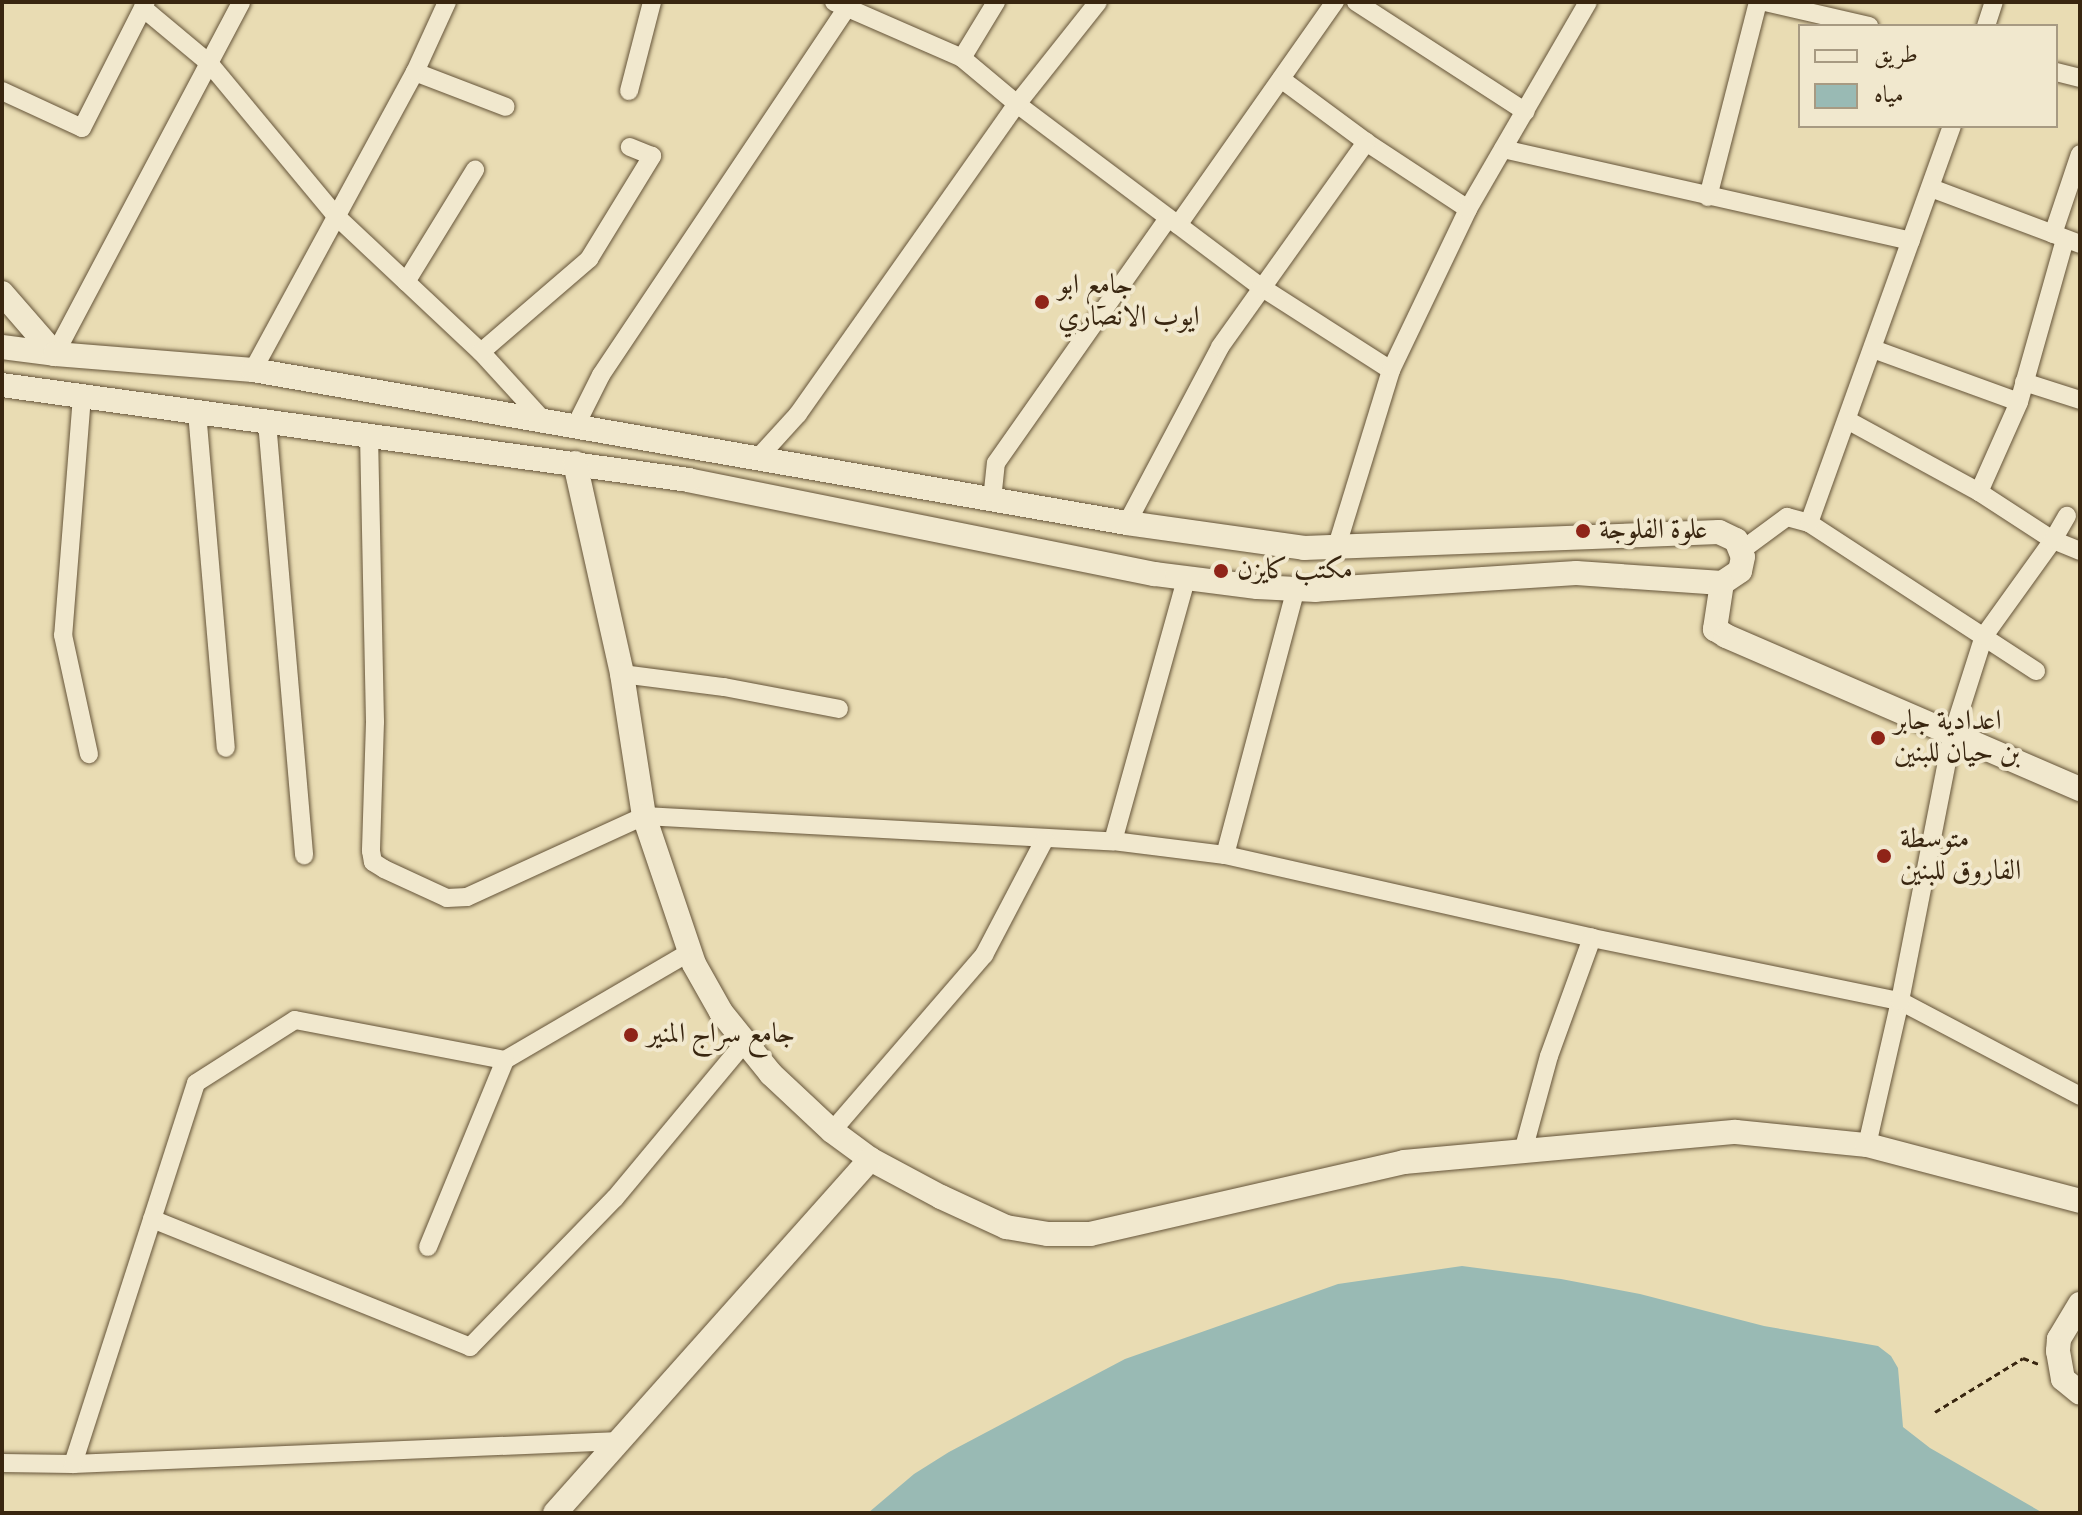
<!DOCTYPE html>
<meta charset="utf-8">
<style>
body{margin:0}
#map{position:relative;width:2082px;height:1515px;overflow:hidden;background:#e9dcb3;font-family:"IM FELL English",Amiri,serif}
div>[style]{position:absolute}
[style*='--x']{left:calc(var(--x)*1px);top:calc(var(--y)*1px);width:calc(var(--w)*1px);rotate:calc(var(--a)*1deg)}
.water>*{inset:0;background:#99bab4}
.path>*{height:3px;margin-top:-1.5px;transform-origin:0;background:repeating-linear-gradient(90deg,#392610 0 6px,transparent 0 10px)}
.roads{filter:drop-shadow(0 0 2px #655439) drop-shadow(0 0 2px #655439)}
.minor>*{height:18px;margin:-9px;padding:0 9px;transform-origin:9px;border-radius:9px;background:#f1e8ce}
.tertiary>*{height:24px;margin:-12px;padding:0 12px;transform-origin:12px;border-radius:12px;background:#f1e8ce}
.dots>*{width:22px;height:22px;translate:-50% -50%;box-sizing:border-box;border:4px solid #f1e8ce;border-radius:50%}
span{translate:-50% -50%;white-space:nowrap;text-align:center;line-height:1.15;-webkit-text-stroke:8px #f1e8ce;paint-order:stroke}
.poi-label{font-size:28px;color:#392610}
.left{translate:0 -50%;text-align:left}
.frame{position:absolute;inset:0;border:4px solid #392610;pointer-events:none}
.legend{position:absolute;left:1798px;top:24px;width:260px;height:104px;box-sizing:border-box;background:#f1e8ce;border:2px solid #a79a82;margin:0;padding:10px 14px;list-style:none;font-size:24px;color:#392610}
.legend li{display:flex;align-items:center;gap:16px;height:40px}
.legend b{width:40px;border:2px solid #a79a82}
</style>
<div id="map">
<div class="water">
<i style="clip-path:polygon(1462px 1266px,1561px 1279px,1640px 1294px,1764px 1326px,1878px 1346px,1891px 1356px,1898px 1368px,1903px 1427px,1930px 1448px,2043px 1513px,868px 1513px,914px 1474px,949px 1452px,1125px 1359px,1338px 1284px)"></i>
</div>
<div class="path">
<i style="--x:1935;--y:1412;--w:103;--a:-31.5"></i>
<i style="--x:2023;--y:1358;--w:17;--a:21"></i>
</div>
<div class="roads">
<div class="minor">
<i style="--x:834;--y:2;--w:140;--a:23.6"></i>
<i style="--x:962;--y:58;--w:72;--a:39.9"></i>
<i style="--x:1017;--y:104;--w:305;--a:36.9"></i>
<i style="--x:1261;--y:287;--w:154;--a:32.6"></i>
<i style="--x:1356;--y:2;--w:202;--a:32.9"></i>
<i style="--x:1765;--y:2;--w:107;--a:13"></i>
<i style="--x:143;--y:8;--w:86;--a:39.8"></i>
<i style="--x:209;--y:63;--w:197;--a:50.3"></i>
<i style="--x:335;--y:215;--w:200;--a:43.2"></i>
<i style="--x:481;--y:352;--w:95;--a:47.6"></i>
<i style="--x:1986;--y:26;--w:25;--a:-72"></i>
<i style="--x:962;--y:58;--w:66;--a:-58.7"></i>
<i style="--x:415;--y:72;--w:97;--a:21"></i>
<i style="--x:2056;--y:72;--w:25;--a:14"></i>
<i style="--x:1281;--y:79;--w:106;--a:36.5"></i>
<i style="--x:1366;--y:142;--w:122;--a:33.3"></i>
<i style="--x:2;--y:91;--w:88;--a:24.8"></i>
<i style="--x:82;--y:128;--w:141;--a:-63.1"></i>
<i style="--x:629;--y:91;--w:92;--a:-75.5"></i>
<i style="--x:1503;--y:149;--w:418;--a:12.7"></i>
<i style="--x:1931;--y:188;--w:159;--a:20.6"></i>
<i style="--x:1708;--y:197;--w:201;--a:-75.6"></i>
<i style="--x:1178;--y:225;--w:273;--a:-54.9"></i>
<i style="--x:2053;--y:234;--w:84;--a:-71.4"></i>
<i style="--x:406;--y:282;--w:132;--a:-58.4"></i>
<i style="--x:1873;--y:349;--w:155;--a:20"></i>
<i style="--x:481;--y:352;--w:143;--a:-40.7"></i>
<i style="--x:589;--y:259;--w:121;--a:-58.5"></i>
<i style="--x:652;--y:156;--w:24;--a:-158"></i>
<i style="--x:55;--y:354;--w:398;--a:-62.1"></i>
<i style="--x:253;--y:370;--w:339;--a:-61.5"></i>
<i style="--x:415;--y:72;--w:77;--a:-65.4"></i>
<i style="--x:2024;--y:382;--w:59;--a:17.8"></i>
<i style="--x:82;--y:396;--w:240;--a:94.5"></i>
<i style="--x:63;--y:635;--w:122;--a:77.7"></i>
<i style="--x:197;--y:412;--w:337;--a:85.1"></i>
<i style="--x:1847;--y:420;--w:150;--a:28.6"></i>
<i style="--x:1979;--y:492;--w:88;--a:33"></i>
<i style="--x:2053;--y:540;--w:29;--a:22"></i>
<i style="--x:267;--y:422;--w:435;--a:85.1"></i>
<i style="--x:575;--y:427;--w:58;--a:-63.4"></i>
<i style="--x:601;--y:375;--w:442;--a:-56.2"></i>
<i style="--x:369;--y:435;--w:287;--a:88.8"></i>
<i style="--x:375;--y:722;--w:129;--a:91.8"></i>
<i style="--x:371;--y:851;--w:11;--a:80"></i>
<i style="--x:373;--y:862;--w:13;--a:32"></i>
<i style="--x:384;--y:869;--w:69;--a:24.7"></i>
<i style="--x:447;--y:898;--w:20;--a:-3"></i>
<i style="--x:467;--y:897;--w:195;--a:-24.6"></i>
<i style="--x:644;--y:816;--w:470;--a:3.1"></i>
<i style="--x:1113;--y:841;--w:113;--a:7.1"></i>
<i style="--x:1225;--y:855;--w:376;--a:12.7"></i>
<i style="--x:1592;--y:938;--w:314;--a:11.6"></i>
<i style="--x:1900;--y:1001;--w:204;--a:27.8"></i>
<i style="--x:758;--y:458;--w:59;--a:-47.7"></i>
<i style="--x:798;--y:414;--w:380;--a:-54.8"></i>
<i style="--x:1017;--y:104;--w:130;--a:-51.5"></i>
<i style="--x:1979;--y:492;--w:98;--a:-66"></i>
<i style="--x:2019;--y:402;--w:169;--a:-74.2"></i>
<i style="--x:992;--y:500;--w:37;--a:-84"></i>
<i style="--x:996;--y:463;--w:299;--a:-54.9"></i>
<i style="--x:1127;--y:523;--w:199;--a:-62.1"></i>
<i style="--x:1220;--y:347;--w:252;--a:-54.5"></i>
<i style="--x:1809;--y:523;--w:271;--a:33.1"></i>
<i style="--x:1336;--y:549;--w:187;--a:-72.9"></i>
<i style="--x:1391;--y:370;--w:178;--a:-64.4"></i>
<i style="--x:1468;--y:209;--w:239;--a:-59.9"></i>
<i style="--x:1742;--y:550;--w:56;--a:-36.3"></i>
<i style="--x:1787;--y:517;--w:23;--a:15"></i>
<i style="--x:1809;--y:523;--w:422;--a:-70.2"></i>
<i style="--x:622;--y:674;--w:103;--a:7.3"></i>
<i style="--x:724;--y:687;--w:117;--a:10.8"></i>
<i style="--x:1113;--y:841;--w:272;--a:-74.4"></i>
<i style="--x:1225;--y:855;--w:275;--a:-75.1"></i>
<i style="--x:832;--y:1131;--w:233;--a:-49.2"></i>
<i style="--x:984;--y:955;--w:131;--a:-62.3"></i>
<i style="--x:1867;--y:1145;--w:148;--a:-77.1"></i>
<i style="--x:1900;--y:1001;--w:270;--a:-78.9"></i>
<i style="--x:1952;--y:736;--w:105;--a:-72.3"></i>
<i style="--x:1984;--y:636;--w:118;--a:-54.3"></i>
<i style="--x:2053;--y:540;--w:28;--a:-60"></i>
<i style="--x:1523;--y:1151;--w:98;--a:-74.7"></i>
<i style="--x:1549;--y:1056;--w:126;--a:-70"></i>
<i style="--x:152;--y:1219;--w:343;--a:21.9"></i>
<i style="--x:470;--y:1347;--w:208;--a:-45.8"></i>
<i style="--x:615;--y:1198;--w:203;--a:-50.2"></i>
<i style="--x:428;--y:1247;--w:202;--a:-67.6"></i>
<i style="--x:505;--y:1060;--w:214;--a:-30.3"></i>
<i style="--x:2;--y:1463;--w:71;--a:0.8"></i>
<i style="--x:73;--y:1464;--w:547;--a:-2.41"></i>
<i style="--x:73;--y:1464;--w:400;--a:-72.1"></i>
<i style="--x:196;--y:1083;--w:117;--a:-32.5"></i>
<i style="--x:295;--y:1020;--w:214;--a:10.8"></i>
</div>
<div class="tertiary">
<i style="--x:2;--y:293;--w:81;--a:49"></i>
<i style="--x:2;--y:347;--w:53;--a:7.5"></i>
<i style="--x:55;--y:354;--w:199;--a:4.6"></i>
<i style="--x:253;--y:370;--w:887;--a:9.93"></i>
<i style="--x:1127;--y:523;--w:179;--a:8"></i>
<i style="--x:1304;--y:548;--w:415;--a:-2.2"></i>
<i style="--x:1719;--y:532;--w:19;--a:25"></i>
<i style="--x:1736;--y:540;--w:18;--a:68"></i>
<i style="--x:1743;--y:557;--w:14;--a:102"></i>
<i style="--x:1740;--y:571;--w:22;--a:146"></i>
<i style="--x:1722;--y:583;--w:146;--a:-176.1"></i>
<i style="--x:1576;--y:573;--w:261;--a:176.3"></i>
<i style="--x:1316;--y:590;--w:59;--a:-177.1"></i>
<i style="--x:1257;--y:587;--w:104;--a:-172.8"></i>
<i style="--x:1154;--y:574;--w:474;--a:-168.6"></i>
<i style="--x:689;--y:480;--w:694;--a:-172.13"></i>
<i style="--x:575;--y:463;--w:216;--a:77.4"></i>
<i style="--x:622;--y:674;--w:144;--a:81.2"></i>
<i style="--x:644;--y:816;--w:156;--a:71.3"></i>
<i style="--x:694;--y:964;--w:55;--a:60.6"></i>
<i style="--x:721;--y:1012;--w:80;--a:51.1"></i>
<i style="--x:771;--y:1074;--w:83;--a:43.1"></i>
<i style="--x:832;--y:1131;--w:47;--a:36.4"></i>
<i style="--x:870;--y:1159;--w:81;--a:28.2"></i>
<i style="--x:941;--y:1197;--w:72;--a:24.8"></i>
<i style="--x:1006;--y:1227;--w:43;--a:9.5"></i>
<i style="--x:1048;--y:1234;--w:42;--a:0"></i>
<i style="--x:1090;--y:1234;--w:322;--a:-12.9"></i>
<i style="--x:1404;--y:1162;--w:333;--a:-5.2"></i>
<i style="--x:1736;--y:1132;--w:132;--a:5.7"></i>
<i style="--x:1867;--y:1145;--w:220;--a:14.7"></i>
<i style="--x:1722;--y:583;--w:47;--a:98.7"></i>
<i style="--x:1715;--y:629;--w:13;--a:32"></i>
<i style="--x:1726;--y:636;--w:386;--a:23.4"></i>
<i style="--x:2080;--y:1304;--w:41;--a:121"></i>
<i style="--x:2059;--y:1339;--w:12;--a:95"></i>
<i style="--x:2058;--y:1351;--w:28;--a:80"></i>
<i style="--x:2063;--y:1379;--w:22;--a:39"></i>
<i style="--x:555;--y:1513;--w:474;--a:-48.3"></i>
</div>
</div>
<div class="dots">
<i style="left:1042px;top:302px;background:#8f2418"></i>
<i style="left:1583px;top:531px;background:#8f2418"></i>
<i style="left:1221px;top:571px;background:#8f2418"></i>
<i style="left:1878px;top:738px;background:#8f2418"></i>
<i style="left:1884px;top:856px;background:#8f2418"></i>
<i style="left:631px;top:1035px;background:#8f2418"></i>
</div>
<div class="poi-label">
<span class="left" style="left:1058px;top:302px">جامع ابو<br>ايوب الانصاري</span>
<span class="left" style="left:1599px;top:531px">علوة الفلوجة</span>
<span class="left" style="left:1237px;top:571px">مكتب كايزن</span>
<span class="left" style="left:1894px;top:738px">اعدادية جابر<br>بن حيان للبنين</span>
<span class="left" style="left:1900px;top:856px">متوسطة<br>الفاروق للبنين</span>
<span class="left" style="left:647px;top:1035px">جامع سراج المنير</span>
</div>
<div class="frame"></div>
<ul class="legend">
<li><b style="height:10px;background:#f1e8ce"></b>طريق</li>
<li><b style="height:22px;background:#99bab4"></b>مياه</li>
</ul>
</div>
